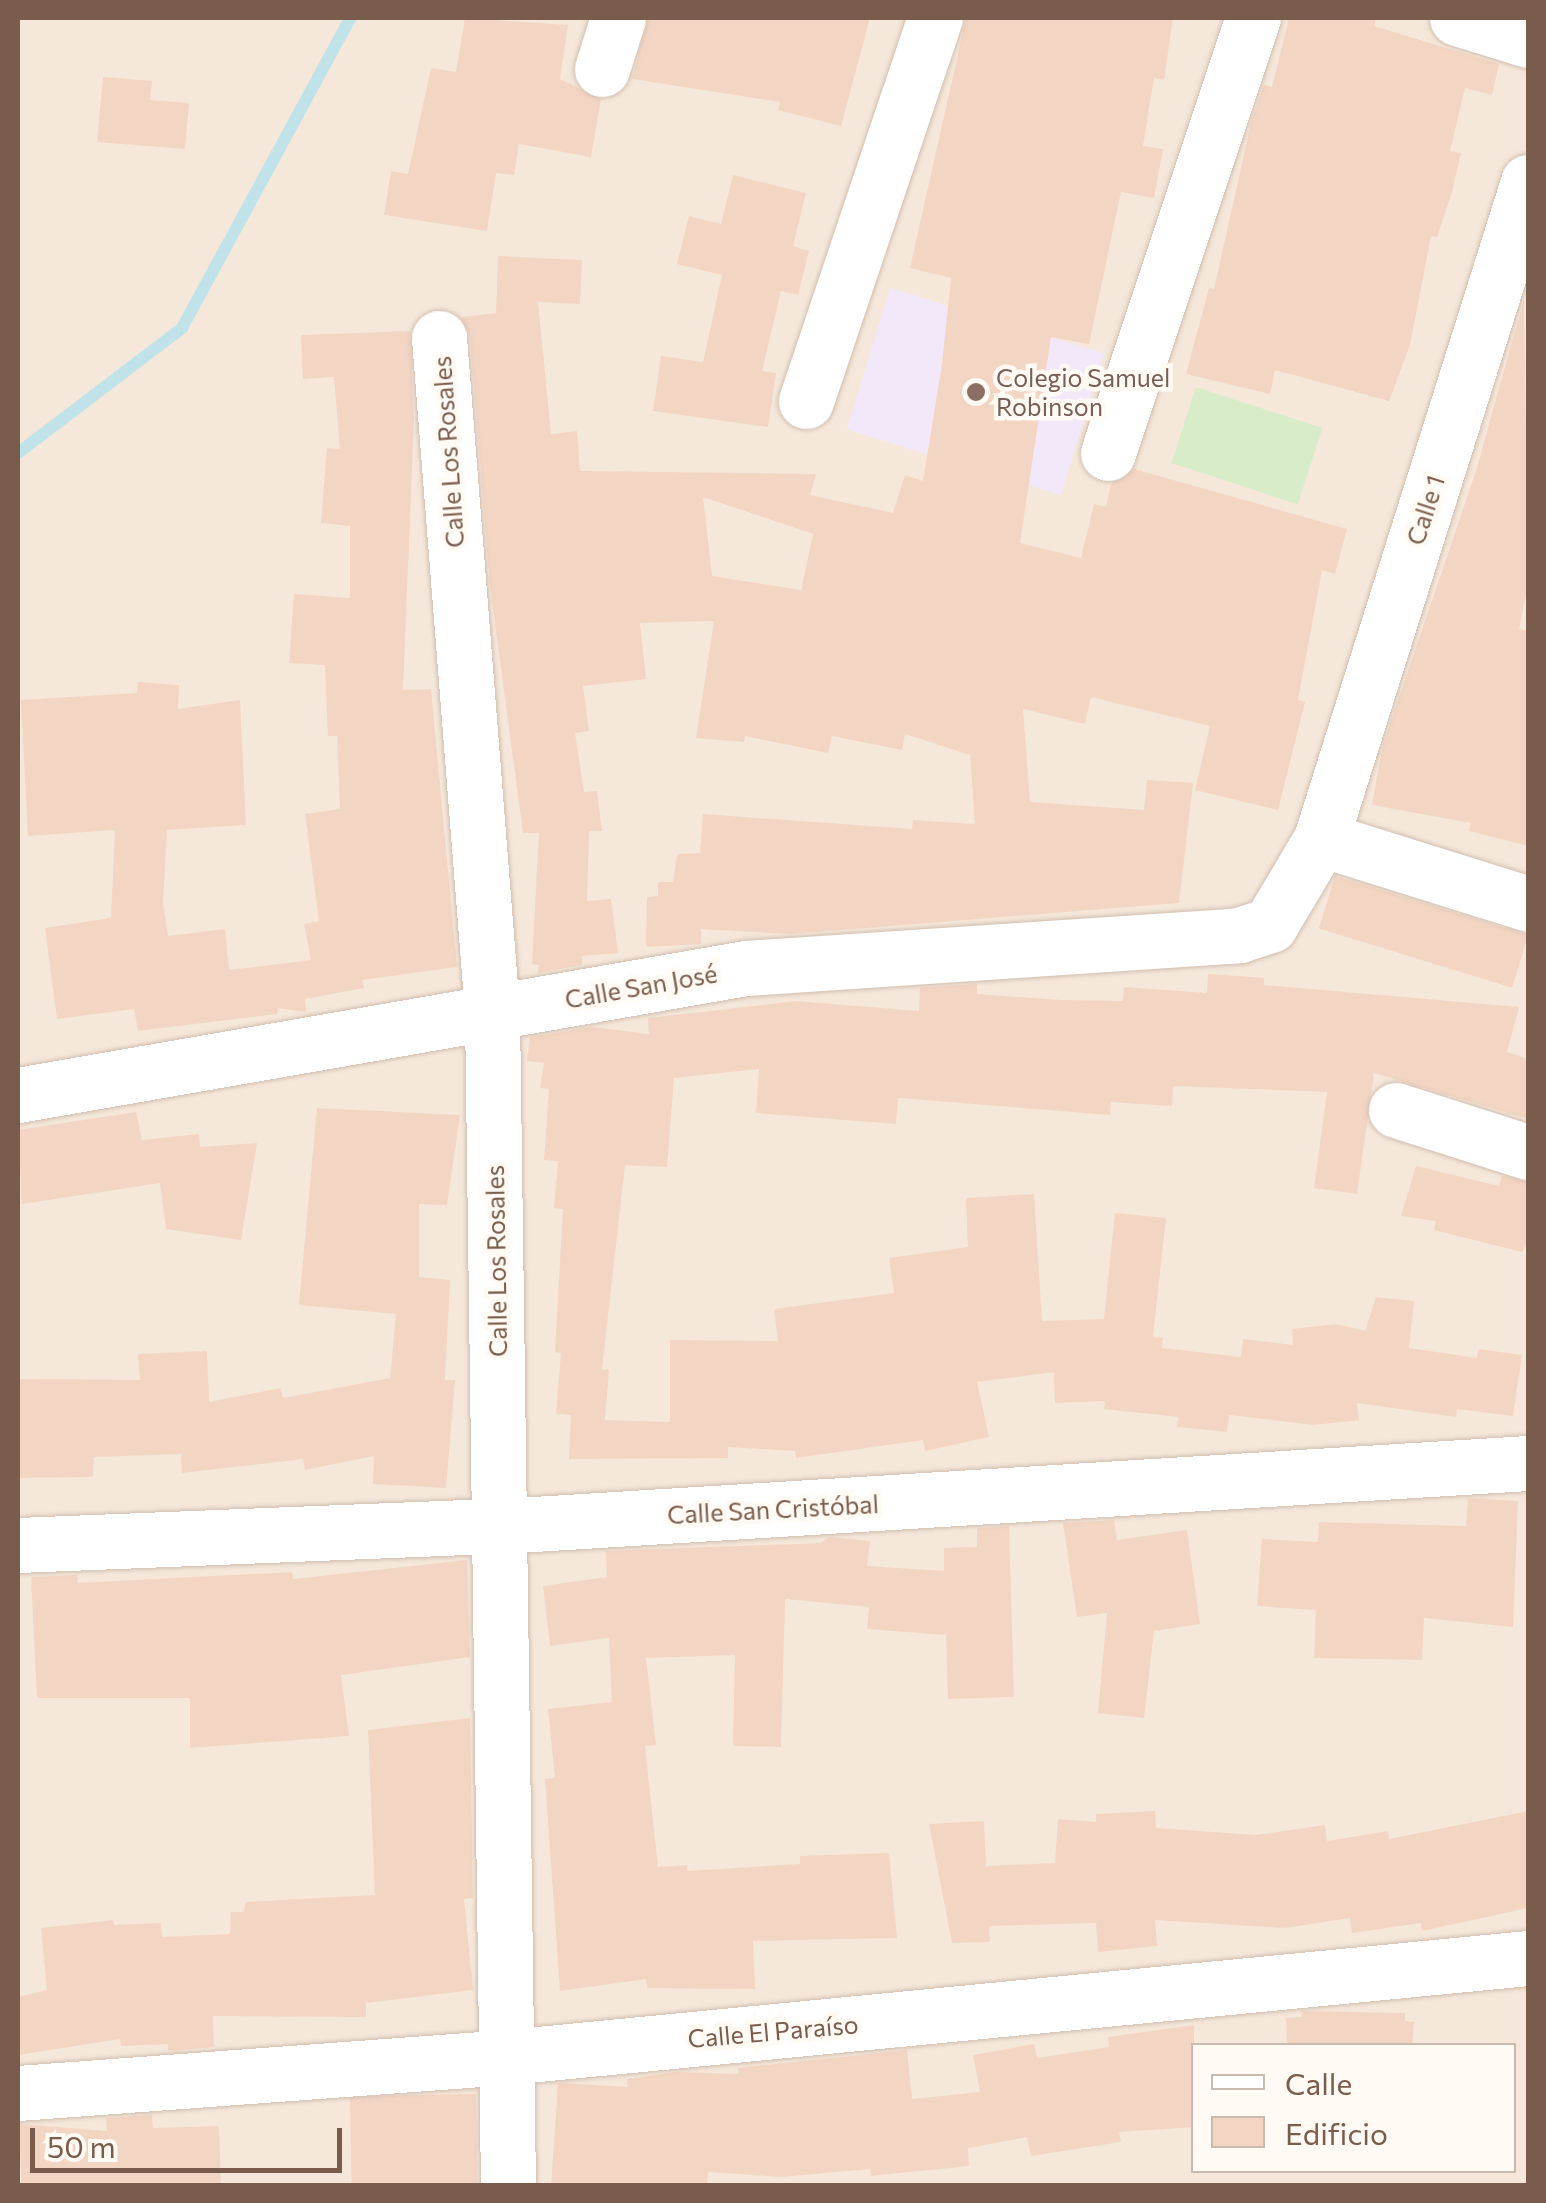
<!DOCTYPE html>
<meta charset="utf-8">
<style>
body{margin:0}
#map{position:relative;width:1546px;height:2203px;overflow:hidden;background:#fdf6ec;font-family:Commissioner,sans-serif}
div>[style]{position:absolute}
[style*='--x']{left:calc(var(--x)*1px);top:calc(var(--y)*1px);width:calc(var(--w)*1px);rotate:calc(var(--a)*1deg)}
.residential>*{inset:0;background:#f5e8da}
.education>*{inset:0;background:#f3e8fa;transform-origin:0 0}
.green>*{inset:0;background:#d8ecc9;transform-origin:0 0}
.stream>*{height:12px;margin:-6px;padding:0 6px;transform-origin:6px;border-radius:6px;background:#bfe3e8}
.building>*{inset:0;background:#f3d5c3;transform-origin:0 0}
.roads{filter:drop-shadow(0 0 2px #d1beb0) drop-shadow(0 0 2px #d1beb0)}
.minor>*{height:55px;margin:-27.5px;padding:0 27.5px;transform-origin:27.5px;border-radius:27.5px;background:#fff}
.dots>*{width:28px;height:28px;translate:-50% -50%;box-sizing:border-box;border:5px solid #fffaf3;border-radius:50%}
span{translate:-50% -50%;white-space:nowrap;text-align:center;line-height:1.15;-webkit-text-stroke:9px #fffaf3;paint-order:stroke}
.education-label{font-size:25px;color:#785e54}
.left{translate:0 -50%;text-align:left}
.street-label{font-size:25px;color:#7a5c4d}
.frame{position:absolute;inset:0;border:20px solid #7a5c4d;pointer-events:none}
.legend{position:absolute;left:1191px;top:2043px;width:325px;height:130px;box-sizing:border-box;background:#fffaf3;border:2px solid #cabbb1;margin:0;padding:12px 18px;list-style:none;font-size:30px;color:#7a5c4d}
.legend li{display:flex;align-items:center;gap:20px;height:50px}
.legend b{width:50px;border:2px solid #cabbb1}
.scale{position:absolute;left:30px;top:2128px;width:312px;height:45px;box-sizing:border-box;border:5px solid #7a5c4d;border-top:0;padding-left:12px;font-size:30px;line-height:35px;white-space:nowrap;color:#7a5c4d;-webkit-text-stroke:8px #fffaf3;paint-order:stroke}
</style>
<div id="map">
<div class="residential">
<i style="clip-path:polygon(evenodd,18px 18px,1528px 18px,1528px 2185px,18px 2185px,18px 18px,1194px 2046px,1514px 2046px,1514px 2170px,1194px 2170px,1194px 2046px)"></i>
</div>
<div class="education">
<i style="left:890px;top:288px;width:224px;height:148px;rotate:17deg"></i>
</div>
<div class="green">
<i style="left:1196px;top:387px;width:133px;height:80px;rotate:18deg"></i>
</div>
<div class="stream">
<i style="--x:18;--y:453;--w:206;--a:-37.3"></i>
<i style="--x:182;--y:328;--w:353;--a:-61.5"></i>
</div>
<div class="building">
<i style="clip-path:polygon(465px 18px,568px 25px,560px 79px,601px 99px,591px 157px,519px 144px,514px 175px,496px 173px,487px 231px,384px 215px,391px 171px,408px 174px,431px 68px,456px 72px)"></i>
<i style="clip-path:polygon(648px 18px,870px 18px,841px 126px,778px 110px,780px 102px,632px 79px)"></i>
<i style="clip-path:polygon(evenodd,966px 18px,1173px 18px,1164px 80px,1154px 78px,1143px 146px,1163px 149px,1154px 198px,1121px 192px,1089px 344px,1051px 337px,1020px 543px,1081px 558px,1094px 504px,1106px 507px,1111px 484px,1134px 469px,1347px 529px,1335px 574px,1322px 570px,1298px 700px,1305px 702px,1278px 810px,1195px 790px,1210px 726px,1091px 697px,1085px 724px,1023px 709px,1030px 802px,1144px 810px,1147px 780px,1193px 783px,1179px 903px,791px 934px,701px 929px,701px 944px,646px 947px,647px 897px,658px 896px,658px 882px,673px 882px,677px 854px,700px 853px,703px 814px,912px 829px,913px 820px,975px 824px,970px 755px,905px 734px,902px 750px,832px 736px,828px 753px,745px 736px,744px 742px,696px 738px,714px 621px,640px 623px,646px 679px,583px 686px,589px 731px,575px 733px,584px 792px,597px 791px,602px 831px,589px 831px,587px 901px,611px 899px,618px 953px,582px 956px,582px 965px,538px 973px,539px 965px,532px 964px,539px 833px,523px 833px,490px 586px,470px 336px,461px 317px,496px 313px,498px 256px,582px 260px,580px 304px,538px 302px,551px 434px,577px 431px,580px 471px,816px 474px,810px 495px,893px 513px,905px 475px,923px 481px,942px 364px,951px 278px,910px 268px,966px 18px,703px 497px,813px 534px,801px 590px,712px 576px,703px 497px)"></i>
<i style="clip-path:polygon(1289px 18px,1376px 18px,1374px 26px,1499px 64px,1492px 95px,1465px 88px,1450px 151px,1461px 153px,1452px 192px,1437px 237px,1431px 236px,1410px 345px,1389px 401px,1275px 370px,1270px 394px,1186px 374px,1209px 288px,1214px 289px,1251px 123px,1264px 85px,1272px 87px)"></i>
<i style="clip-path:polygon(103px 77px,152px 81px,150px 100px,189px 103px,185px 149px,97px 142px)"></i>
<i style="clip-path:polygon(733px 175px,806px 193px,793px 246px,809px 251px,798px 295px,781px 291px,762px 371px,776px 373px,768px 427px,653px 411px,661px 356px,703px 362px,722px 275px,677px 264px,689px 216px,721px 224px)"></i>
<i style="clip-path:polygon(1524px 300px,1528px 585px,1519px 629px,1528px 631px,1528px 846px,1469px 831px,1471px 823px,1372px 805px,1383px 745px,1475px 474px)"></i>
<i style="clip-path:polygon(410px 331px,414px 419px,403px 690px,431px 689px,457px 967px,362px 980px,364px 988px,305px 999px,306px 1012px,278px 1008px,277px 1014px,138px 1031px,134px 1009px,57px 1019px,45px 928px,111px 918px,115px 830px,28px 836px,21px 700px,137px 693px,138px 682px,179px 685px,178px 709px,240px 700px,246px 825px,167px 830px,163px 902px,168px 936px,225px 929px,229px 970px,311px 960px,304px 924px,319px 921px,305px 814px,340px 809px,337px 736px,328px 736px,325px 665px,289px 663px,294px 594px,350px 598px,350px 526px,321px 523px,327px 448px,340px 449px,334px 377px,303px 379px,301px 335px)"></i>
<i style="left:1335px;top:876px;width:202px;height:55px;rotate:17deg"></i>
<i style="clip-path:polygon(1208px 974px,1264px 978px,1264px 985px,1519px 1007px,1507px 1052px,1528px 1059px,1528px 1119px,1374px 1073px,1357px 1194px,1314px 1188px,1327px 1092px,1173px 1086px,1172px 1106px,1111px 1102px,1110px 1115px,898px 1098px,896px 1124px,756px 1113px,759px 1069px,674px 1078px,667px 1167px,625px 1165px,602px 1369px,609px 1370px,605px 1420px,670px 1422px,670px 1340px,778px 1341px,774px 1309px,894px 1293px,889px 1258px,968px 1247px,966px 1198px,1034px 1194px,1042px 1321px,1104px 1319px,1115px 1213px,1166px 1218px,1153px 1337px,1163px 1338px,1162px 1348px,1241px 1357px,1243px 1339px,1293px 1345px,1292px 1329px,1336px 1324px,1365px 1331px,1376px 1297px,1414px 1301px,1409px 1348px,1477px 1358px,1478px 1349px,1522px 1355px,1513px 1416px,1457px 1409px,1456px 1417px,1357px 1403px,1359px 1420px,1314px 1425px,1229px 1415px,1227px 1432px,1177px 1427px,1178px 1417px,1104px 1409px,1105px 1401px,1055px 1403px,1054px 1372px,977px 1382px,989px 1437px,925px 1451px,923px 1440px,796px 1458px,795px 1451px,728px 1447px,728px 1458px,569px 1459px,571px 1415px,556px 1414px,561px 1353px,555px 1352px,563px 1209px,554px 1208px,558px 1161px,544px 1160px,549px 1089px,540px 1088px,544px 1063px,527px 1061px,530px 1037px,592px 1027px,649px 1034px,648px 1018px,796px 1001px,919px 1011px,920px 988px,977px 984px,977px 994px,1062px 1000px,1123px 1001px,1124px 987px,1207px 993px)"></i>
<i style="clip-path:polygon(317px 1108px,460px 1115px,447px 1205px,419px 1204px,419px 1277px,450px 1280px,445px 1380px,455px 1380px,446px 1488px,373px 1484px,374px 1456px,305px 1470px,303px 1459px,182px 1473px,181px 1454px,94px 1457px,93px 1477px,18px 1478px,18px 1379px,140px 1380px,138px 1354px,207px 1351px,209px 1402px,281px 1388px,283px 1398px,390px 1378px,396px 1314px,299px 1305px)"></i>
<i style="clip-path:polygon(136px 1112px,142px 1140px,199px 1134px,200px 1147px,257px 1143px,241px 1240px,166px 1229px,160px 1183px,22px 1204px,18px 1130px)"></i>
<i style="clip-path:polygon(1416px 1166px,1499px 1186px,1502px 1176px,1528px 1182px,1528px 1242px,1522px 1252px,1434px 1230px,1436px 1221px,1401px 1216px)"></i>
<i style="clip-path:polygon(1468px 1498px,1518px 1501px,1513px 1627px,1424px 1618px,1422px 1660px,1314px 1658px,1316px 1610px,1257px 1606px,1262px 1539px,1318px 1542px,1319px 1522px,1466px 1526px)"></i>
<i style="clip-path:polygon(1114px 1520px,1117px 1540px,1187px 1530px,1200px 1624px,1154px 1631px,1144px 1718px,1098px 1713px,1107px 1613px,1077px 1617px,1063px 1523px)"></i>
<i style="clip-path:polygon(1009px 1526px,1014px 1697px,948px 1699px,946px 1635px,867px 1629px,869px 1607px,785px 1599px,781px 1747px,733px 1746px,735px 1655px,646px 1658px,656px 1745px,645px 1746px,658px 1867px,687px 1865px,687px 1871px,800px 1864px,800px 1856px,889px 1853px,897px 1938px,753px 1941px,755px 1989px,647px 1988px,646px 1979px,560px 1991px,545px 1779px,555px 1778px,548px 1709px,612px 1702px,609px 1638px,550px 1646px,543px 1586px,607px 1577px,606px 1551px,821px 1543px,829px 1537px,870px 1541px,867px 1566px,944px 1571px,944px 1548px,977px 1547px,977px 1528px)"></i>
<i style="clip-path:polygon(467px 1560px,470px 1657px,341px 1675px,349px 1736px,190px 1748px,190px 1698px,37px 1698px,31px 1577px,77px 1575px,78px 1583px,292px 1572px,293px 1579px)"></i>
<i style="clip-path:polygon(470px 1718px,473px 1898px,464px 1899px,473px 1990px,366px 2003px,366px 2017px,213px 2016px,214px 2047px,168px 2051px,168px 2044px,121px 2046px,120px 2039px,18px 2055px,18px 1997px,47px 1990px,41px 1928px,113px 1920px,114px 1925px,161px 1923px,162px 1937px,230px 1934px,231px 1912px,244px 1912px,245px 1902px,375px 1895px,368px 1730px)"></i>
<i style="clip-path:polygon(1155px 1811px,1156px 1828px,1256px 1835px,1325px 1825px,1327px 1841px,1388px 1831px,1389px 1839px,1528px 1811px,1528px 1908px,1422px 1931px,1421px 1923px,1352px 1933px,1350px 1918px,1285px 1928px,1155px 1920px,1157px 1946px,1098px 1952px,1096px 1923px,989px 1926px,990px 1942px,952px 1943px,929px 1824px,984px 1821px,986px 1866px,1055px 1863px,1058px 1819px,1096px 1822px,1096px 1814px)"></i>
<i style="clip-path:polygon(1302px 2011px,1405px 2013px,1405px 2021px,1414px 2022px,1412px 2046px,1287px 2046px,1286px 2018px,1302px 2017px)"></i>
<i style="clip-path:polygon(1194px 2025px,1194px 2127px,1119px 2132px,1121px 2142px,1031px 2156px,1027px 2137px,968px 2148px,969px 2166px,871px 2176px,870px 2169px,782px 2177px,708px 2172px,707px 2186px,551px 2186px,558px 2083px,628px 2087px,627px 2079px,675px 2072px,739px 2074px,738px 2068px,907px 2050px,912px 2099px,980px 2092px,973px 2055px,1034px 2044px,1037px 2058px,1109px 2047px,1108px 2037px)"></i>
<i style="left:476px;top:2094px;width:92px;height:126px;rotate:89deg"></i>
<i style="clip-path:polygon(152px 2115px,153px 2128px,219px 2126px,221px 2186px,22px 2186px,18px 2124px,107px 2131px,106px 2118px)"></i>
</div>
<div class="roads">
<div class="minor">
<i style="--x:1457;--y:18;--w:74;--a:17.2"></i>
<i style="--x:602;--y:69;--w:53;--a:-72.6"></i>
<i style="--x:439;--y:338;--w:676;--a:85.5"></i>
<i style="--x:492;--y:1012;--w:1174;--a:89.22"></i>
<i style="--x:806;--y:401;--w:404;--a:-71.4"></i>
<i style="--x:1108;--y:453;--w:459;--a:-71.6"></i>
<i style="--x:1321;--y:839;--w:217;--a:17.4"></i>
<i style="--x:18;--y:1095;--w:739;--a:-9.9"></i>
<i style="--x:746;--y:968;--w:494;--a:-3.8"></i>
<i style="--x:1239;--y:935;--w:33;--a:-18"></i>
<i style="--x:1270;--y:925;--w:100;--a:-59.3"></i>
<i style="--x:1321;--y:839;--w:689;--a:-72.51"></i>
<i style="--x:1396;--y:1110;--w:139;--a:17.7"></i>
<i style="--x:18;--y:1545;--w:483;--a:-2.3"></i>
<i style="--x:501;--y:1526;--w:1029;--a:-3.51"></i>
<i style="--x:18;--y:2093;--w:490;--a:-4.2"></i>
<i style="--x:507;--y:2057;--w:1026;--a:-5.54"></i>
</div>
</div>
<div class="dots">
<i style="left:976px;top:392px;background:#8d6e63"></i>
</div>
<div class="education-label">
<span class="left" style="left:996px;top:392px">Colegio Samuel<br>Robinson</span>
</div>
<div class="street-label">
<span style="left:448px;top:452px;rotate:-94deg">Calle Los Rosales</span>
<span style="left:1425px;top:510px;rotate:-72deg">Calle 1</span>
<span style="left:641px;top:986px;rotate:-10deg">Calle San José</span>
<span style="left:496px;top:1261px;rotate:-91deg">Calle Los Rosales</span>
<span style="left:773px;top:1509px;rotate:-3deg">Calle San Cristóbal</span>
<span style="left:773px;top:2031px;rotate:-5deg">Calle El Paraíso</span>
</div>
<div class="frame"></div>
<ul class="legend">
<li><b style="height:12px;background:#fff"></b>Calle</li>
<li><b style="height:28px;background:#f3d5c3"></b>Edificio</li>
</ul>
<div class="scale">50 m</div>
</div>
